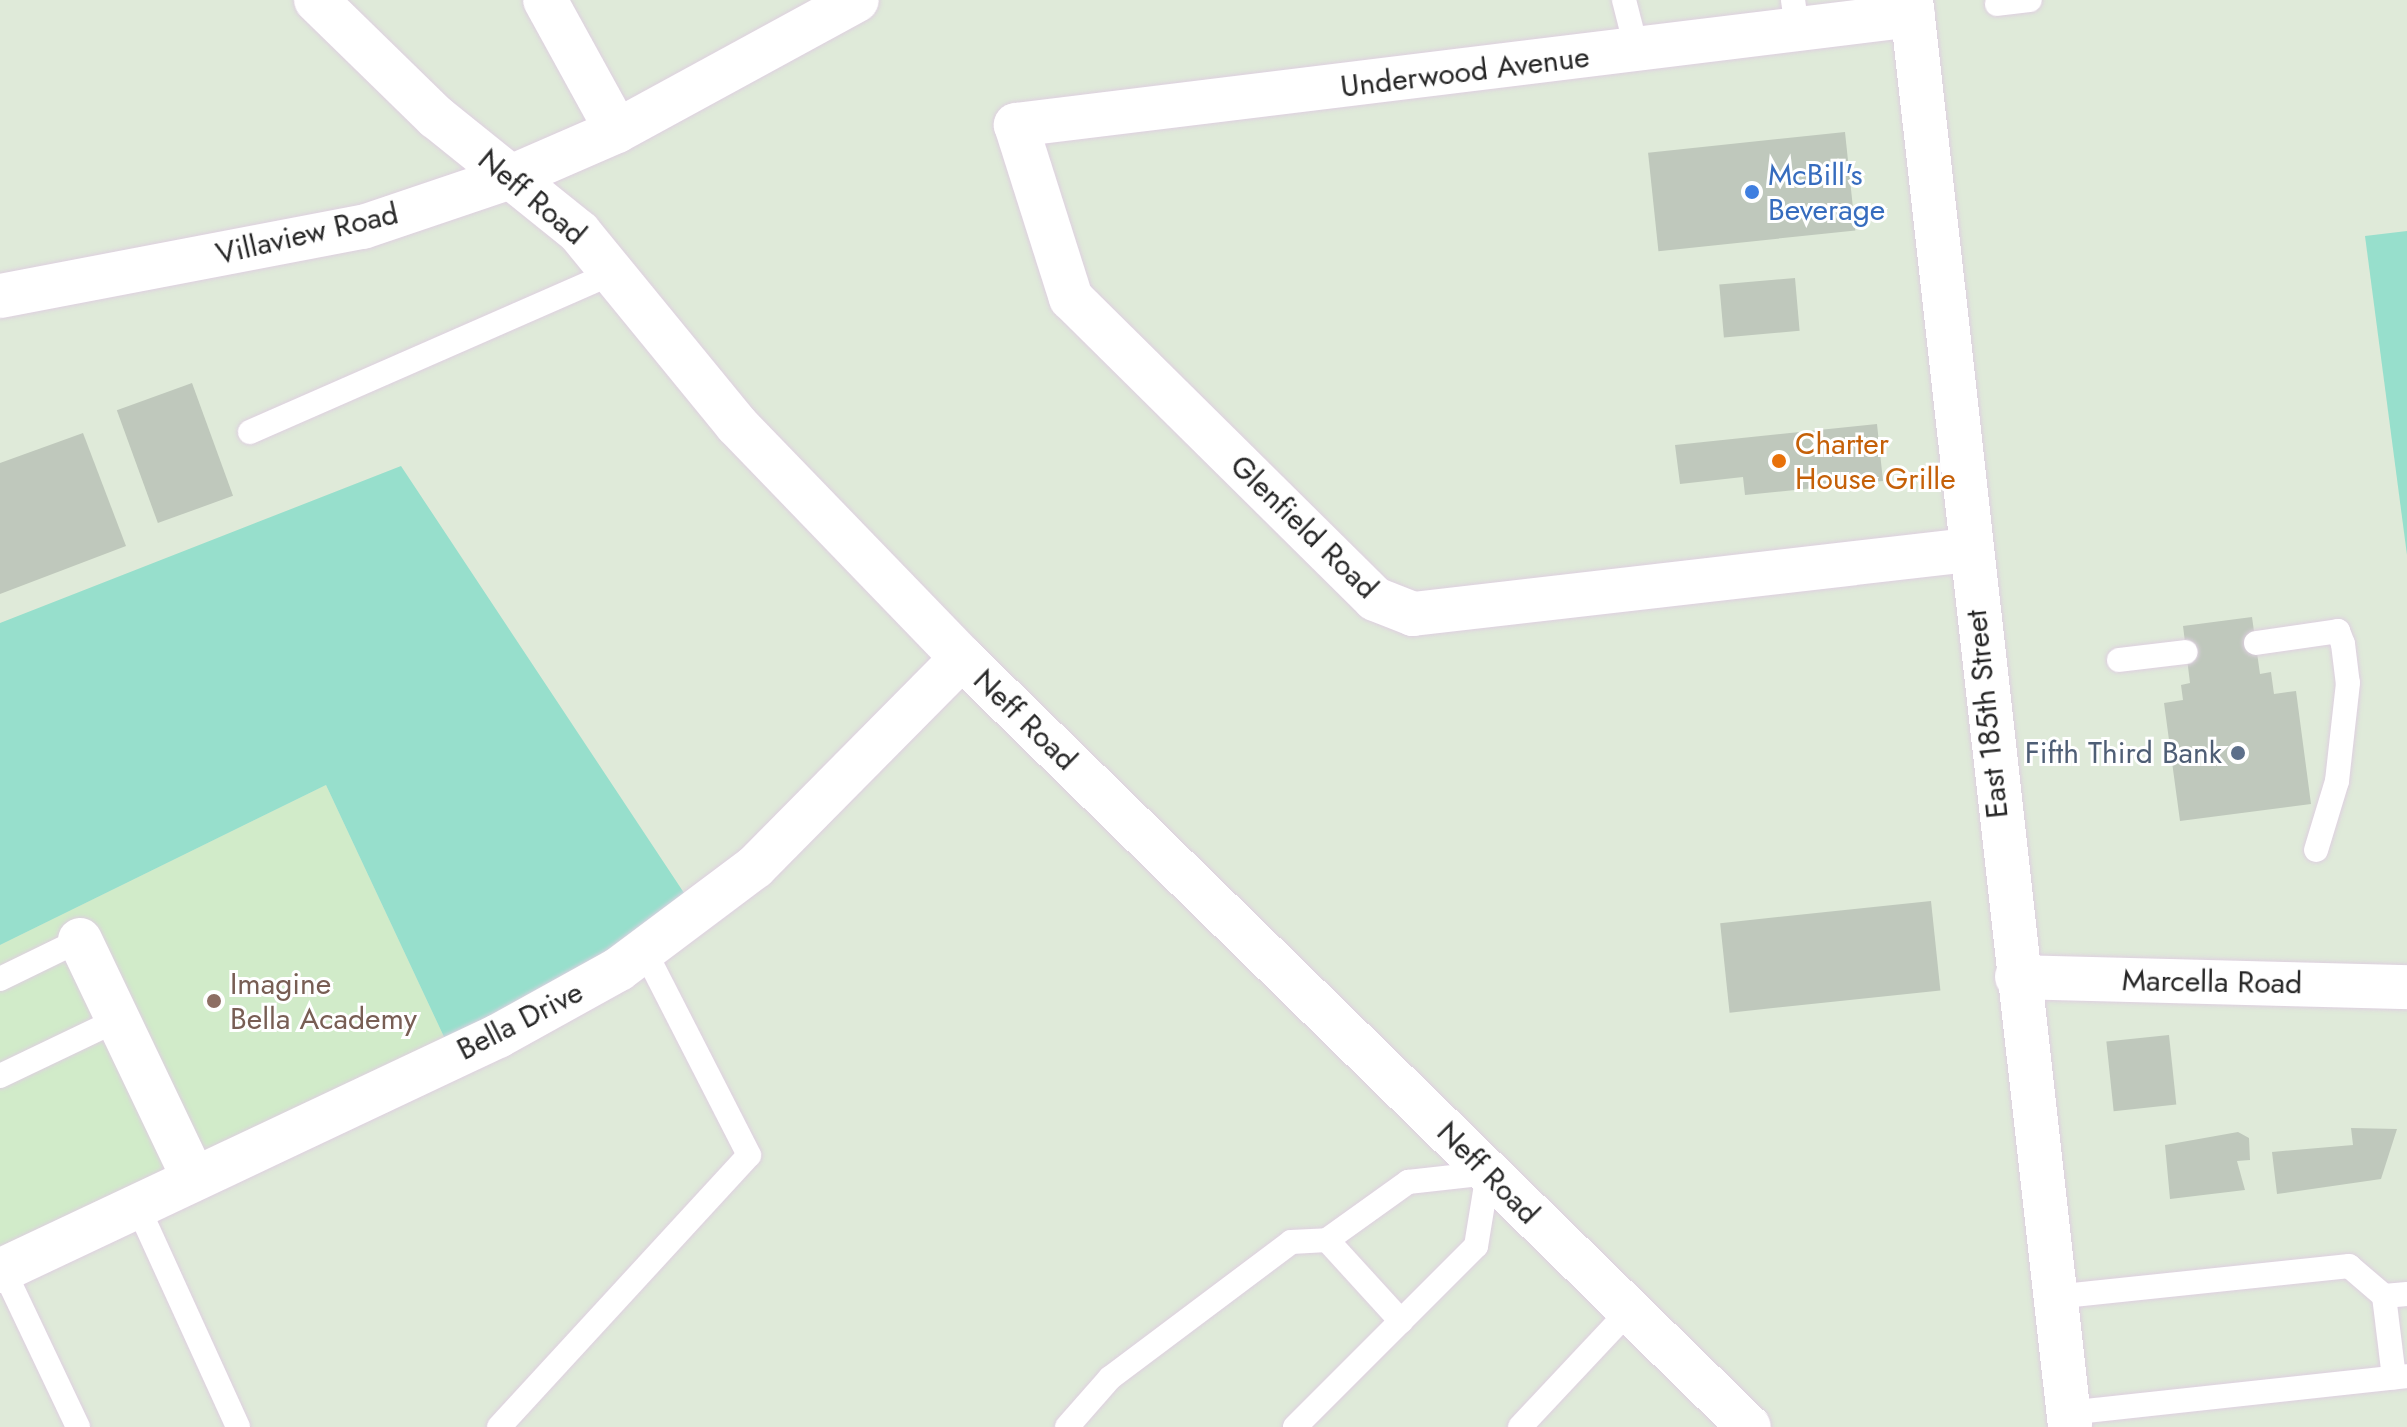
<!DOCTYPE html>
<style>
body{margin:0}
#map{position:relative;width:2407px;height:1427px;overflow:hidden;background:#dfead9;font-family:Jost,sans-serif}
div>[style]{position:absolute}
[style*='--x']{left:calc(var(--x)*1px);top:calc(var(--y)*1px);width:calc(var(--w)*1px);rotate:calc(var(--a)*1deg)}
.education>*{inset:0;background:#d1ebc9}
.green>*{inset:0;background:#97dfcc}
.building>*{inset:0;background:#bfc8bc;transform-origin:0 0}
.roads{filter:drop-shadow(0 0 2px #decfe0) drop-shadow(0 0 2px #decfe0)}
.service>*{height:24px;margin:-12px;padding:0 12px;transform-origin:12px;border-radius:12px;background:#fff}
.minor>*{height:44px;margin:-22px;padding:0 22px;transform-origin:22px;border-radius:22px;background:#fff}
.tertiary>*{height:44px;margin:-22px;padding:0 22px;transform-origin:22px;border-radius:22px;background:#fff}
.dots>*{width:22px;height:22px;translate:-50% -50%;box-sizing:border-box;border:4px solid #fff;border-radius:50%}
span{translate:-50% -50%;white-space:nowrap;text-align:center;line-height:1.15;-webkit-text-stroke:6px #fff;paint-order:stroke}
.street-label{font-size:30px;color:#272727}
.shop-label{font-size:30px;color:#366cbe}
.left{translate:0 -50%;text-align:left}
.food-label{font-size:30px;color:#c56008}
.service-label{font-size:30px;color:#4e5e75}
.right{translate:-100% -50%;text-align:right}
.education-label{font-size:30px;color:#785e54}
</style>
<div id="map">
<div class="education">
<i style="clip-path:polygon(326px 785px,453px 1056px,0 1272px,0 945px)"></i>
</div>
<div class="green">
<i style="clip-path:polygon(2407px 231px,2407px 555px,2365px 236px)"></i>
<i style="clip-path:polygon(401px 466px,696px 911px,453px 1056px,326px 785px,0 945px,0 623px)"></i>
</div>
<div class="building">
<i style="left:1845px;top:132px;width:99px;height:198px;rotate:84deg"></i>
<i style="left:1795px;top:278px;width:53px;height:76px;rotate:85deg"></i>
<i style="left:192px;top:383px;width:120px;height:80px;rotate:70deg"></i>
<i style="clip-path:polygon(1877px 424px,1883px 481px,1745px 495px,1743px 477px,1680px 484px,1675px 445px)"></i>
<i style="clip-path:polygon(83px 433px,126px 546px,0 594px,0 463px)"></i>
<i style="clip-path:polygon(2252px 617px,2260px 674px,2271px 672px,2274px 694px,2296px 691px,2311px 804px,2180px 821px,2164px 703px,2183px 700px,2181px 685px,2190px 683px,2183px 626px)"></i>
<i style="left:1931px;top:901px;width:90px;height:212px;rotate:84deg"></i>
<i style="left:2169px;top:1035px;width:70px;height:63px;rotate:84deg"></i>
<i style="clip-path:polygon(2351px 1128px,2397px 1129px,2381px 1179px,2277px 1194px,2272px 1152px,2353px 1145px)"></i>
<i style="clip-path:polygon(2238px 1132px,2249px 1138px,2250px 1160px,2237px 1161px,2245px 1190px,2170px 1199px,2165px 1145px)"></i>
</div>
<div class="roads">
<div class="service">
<i style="--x:1624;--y:0;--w:53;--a:75.7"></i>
<i style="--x:1793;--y:0;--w:30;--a:82"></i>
<i style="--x:1997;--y:4;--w:33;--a:-7"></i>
<i style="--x:250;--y:432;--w:395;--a:-23.7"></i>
<i style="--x:2256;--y:643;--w:83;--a:-8.3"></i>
<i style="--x:2338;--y:631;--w:14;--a:69"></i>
<i style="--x:2343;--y:644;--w:39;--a:83"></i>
<i style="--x:2348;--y:683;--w:99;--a:96.4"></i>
<i style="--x:2337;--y:781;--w:72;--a:106.9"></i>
<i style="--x:2119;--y:660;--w:67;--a:-6.8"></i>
<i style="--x:0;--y:979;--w:89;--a:-26"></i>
<i style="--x:0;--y:1076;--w:130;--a:-25.6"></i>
<i style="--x:136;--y:1203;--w:246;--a:65.5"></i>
<i style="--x:1327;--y:1240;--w:110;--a:47.6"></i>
<i style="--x:3;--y:1269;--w:175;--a:64.6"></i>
<i style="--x:2384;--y:1296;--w:82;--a:83"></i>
<i style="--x:2054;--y:1297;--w:297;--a:-6"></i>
<i style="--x:2349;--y:1266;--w:46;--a:40.6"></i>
<i style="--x:2384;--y:1296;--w:23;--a:-5"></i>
<i style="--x:2068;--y:1413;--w:341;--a:-6.2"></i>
<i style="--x:499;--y:1427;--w:369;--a:-47.4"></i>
<i style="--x:749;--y:1155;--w:230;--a:-117.1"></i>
<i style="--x:1067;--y:1427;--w:65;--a:-48.7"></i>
<i style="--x:1110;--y:1378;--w:226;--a:-36.9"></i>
<i style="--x:1291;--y:1242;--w:36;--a:-3"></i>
<i style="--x:1327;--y:1240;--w:100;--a:-35.6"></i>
<i style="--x:1408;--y:1182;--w:81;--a:-6.4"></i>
<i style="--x:1488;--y:1173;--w:74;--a:99.3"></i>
<i style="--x:1476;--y:1246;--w:256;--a:135"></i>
<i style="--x:1520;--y:1427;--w:158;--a:-46.8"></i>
</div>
<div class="minor">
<i style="--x:545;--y:0;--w:149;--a:61.2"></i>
<i style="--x:1913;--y:15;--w:904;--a:173.01"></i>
<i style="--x:1016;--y:125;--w:182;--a:72.4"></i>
<i style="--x:1071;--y:298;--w:428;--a:44.7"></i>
<i style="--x:1375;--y:599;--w:41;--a:21.5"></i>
<i style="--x:1413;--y:614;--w:560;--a:-6.57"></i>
<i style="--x:80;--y:940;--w:260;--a:64.5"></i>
<i style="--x:2017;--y:977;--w:390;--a:1.5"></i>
<i style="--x:0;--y:1271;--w:551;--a:-25.26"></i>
<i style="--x:498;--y:1036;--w:138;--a:-29"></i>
<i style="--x:619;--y:969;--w:170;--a:-36.9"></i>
<i style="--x:755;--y:867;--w:294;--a:-45.3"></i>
</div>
<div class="tertiary">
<i style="--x:316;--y:0;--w:168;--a:44.3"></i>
<i style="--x:436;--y:117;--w:184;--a:38.8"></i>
<i style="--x:579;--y:232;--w:249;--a:50.7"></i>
<i style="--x:737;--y:425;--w:324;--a:46"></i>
<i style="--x:962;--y:658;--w:1100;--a:44.34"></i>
<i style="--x:1911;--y:0;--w:1436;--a:83.64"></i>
<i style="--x:0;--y:296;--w:369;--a:-10.8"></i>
<i style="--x:363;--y:227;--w:156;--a:-18.7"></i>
<i style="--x:511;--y:177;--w:116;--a:-23.5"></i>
<i style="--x:617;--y:131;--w:273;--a:-28.6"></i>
</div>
</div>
<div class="dots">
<i style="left:1752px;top:192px;background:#3f7fe0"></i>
<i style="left:1779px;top:461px;background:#e8710a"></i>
<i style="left:2238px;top:753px;background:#5c6f8a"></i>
<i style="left:214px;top:1001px;background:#8d6e63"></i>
</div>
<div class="street-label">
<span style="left:1465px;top:72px;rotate:-7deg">Underwood Avenue</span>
<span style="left:532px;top:197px;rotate:40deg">Neff Road</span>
<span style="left:307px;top:234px;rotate:-13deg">Villaview Road</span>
<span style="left:1304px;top:527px;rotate:44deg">Glenfield Road</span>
<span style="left:1987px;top:714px;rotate:-96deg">East 185th Street</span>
<span style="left:1025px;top:720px;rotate:44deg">Neff Road</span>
<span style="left:2212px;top:982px;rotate:1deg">Marcella Road</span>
<span style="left:520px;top:1021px;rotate:-27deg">Bella Drive</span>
<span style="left:1488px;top:1173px;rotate:45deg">Neff Road</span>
</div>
<div class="shop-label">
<span class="left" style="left:1768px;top:192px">McBill's<br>Beverage</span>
</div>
<div class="food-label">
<span class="left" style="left:1795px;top:461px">Charter<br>House Grille</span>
</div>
<div class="service-label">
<span class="right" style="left:2222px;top:753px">Fifth Third Bank</span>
</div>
<div class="education-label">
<span class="left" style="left:230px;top:1001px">Imagine<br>Bella Academy</span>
</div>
</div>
